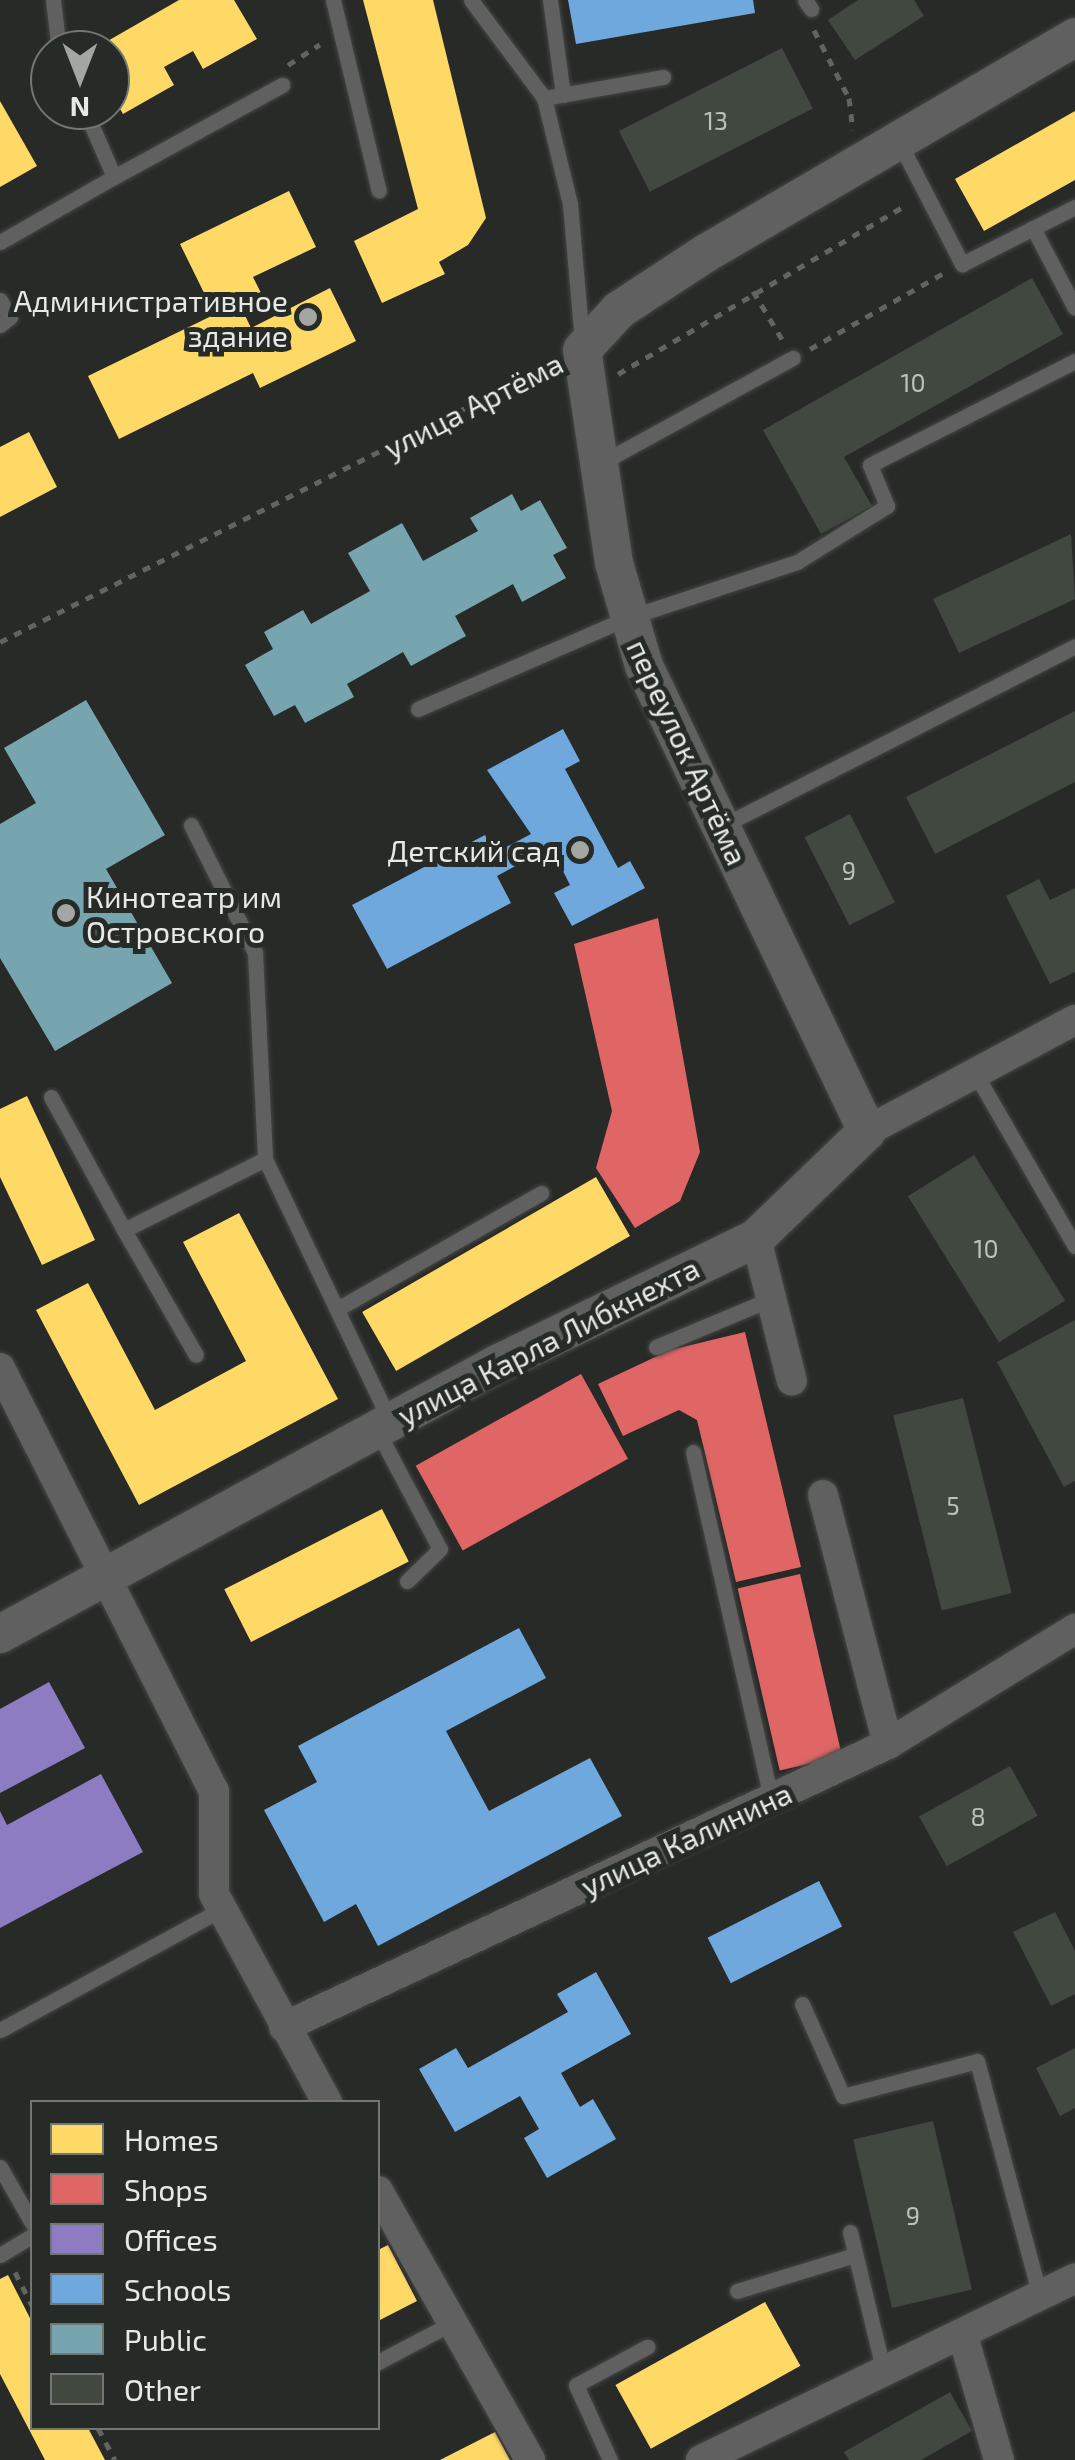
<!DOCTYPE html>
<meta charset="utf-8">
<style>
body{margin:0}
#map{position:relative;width:1075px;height:2460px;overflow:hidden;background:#282a28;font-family:"Exo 2",sans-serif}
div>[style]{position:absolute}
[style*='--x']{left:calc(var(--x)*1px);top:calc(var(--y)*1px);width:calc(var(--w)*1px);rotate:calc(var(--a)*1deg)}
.homes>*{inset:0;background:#ffd966;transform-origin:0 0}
.shops>*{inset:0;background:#e06666;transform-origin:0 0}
.offices>*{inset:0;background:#8e7cc3}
.schools>*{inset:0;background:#6fa8dc;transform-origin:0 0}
.public>*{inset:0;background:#76a5af}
.building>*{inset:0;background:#404840;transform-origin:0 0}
.path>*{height:5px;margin-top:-2.5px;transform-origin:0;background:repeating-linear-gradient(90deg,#626462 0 8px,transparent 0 16px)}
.roads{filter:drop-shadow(0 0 2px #444644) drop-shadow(0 0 2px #444644)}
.service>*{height:15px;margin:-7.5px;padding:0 7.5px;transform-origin:7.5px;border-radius:7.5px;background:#5f605f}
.minor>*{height:30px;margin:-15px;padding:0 15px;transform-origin:15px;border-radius:15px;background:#5f605f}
.tertiary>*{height:38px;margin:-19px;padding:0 19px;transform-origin:19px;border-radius:19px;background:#5f605f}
.dots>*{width:28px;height:28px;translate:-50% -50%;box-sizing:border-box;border:5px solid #272b27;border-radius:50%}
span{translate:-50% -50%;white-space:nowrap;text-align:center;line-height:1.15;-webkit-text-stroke:10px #272b27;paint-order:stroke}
.number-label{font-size:25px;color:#bcc1bc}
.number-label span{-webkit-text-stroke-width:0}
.poi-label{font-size:30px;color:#e6e9e6}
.right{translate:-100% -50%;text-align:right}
.left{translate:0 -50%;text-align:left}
.street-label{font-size:30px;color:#e6e9e6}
.legend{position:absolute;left:30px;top:2100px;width:350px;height:330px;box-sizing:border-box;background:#272b27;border:2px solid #737773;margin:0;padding:12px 18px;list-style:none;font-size:30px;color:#e6e9e6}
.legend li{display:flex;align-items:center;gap:20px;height:50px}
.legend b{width:50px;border:2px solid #737773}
.north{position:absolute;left:30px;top:30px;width:100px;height:100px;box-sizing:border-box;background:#272b27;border:2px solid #737773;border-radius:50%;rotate:180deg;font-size:28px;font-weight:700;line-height:40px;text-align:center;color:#e6e9e6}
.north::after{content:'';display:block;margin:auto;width:35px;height:45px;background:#a4a6a4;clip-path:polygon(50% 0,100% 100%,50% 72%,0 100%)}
</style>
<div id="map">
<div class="homes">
<i style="clip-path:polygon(179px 0,234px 0,257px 39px,203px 69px,193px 51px,164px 67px,174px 85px,123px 114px,110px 92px,110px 50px,92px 50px)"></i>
<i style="clip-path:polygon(363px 0,433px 0,486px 218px,468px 245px,439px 262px,445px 274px,382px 303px,354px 241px,418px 209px)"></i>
<i style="clip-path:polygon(0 101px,37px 166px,0 187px)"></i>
<i style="clip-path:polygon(1075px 111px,1075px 180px,984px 231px,955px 179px)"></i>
<i style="clip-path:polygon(289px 191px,316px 247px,253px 277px,263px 297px,241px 307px,251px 328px,330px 288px,356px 341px,260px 388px,253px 373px,119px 439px,88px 376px,232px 306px,226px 295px,209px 303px,180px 244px)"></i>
<i style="clip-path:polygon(29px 432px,57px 487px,0 517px,0 447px)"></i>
<i style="clip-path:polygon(27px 1096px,95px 1240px,42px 1265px,0 1177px,0 1109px)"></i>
<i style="left:596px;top:1177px;width:68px;height:270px;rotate:60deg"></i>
<i style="clip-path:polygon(239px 1213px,338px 1399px,139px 1505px,36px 1310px,88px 1283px,155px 1410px,246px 1361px,183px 1242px)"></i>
<i style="left:382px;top:1509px;width:59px;height:177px;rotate:63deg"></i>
<i style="clip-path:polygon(388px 2245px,417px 2301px,378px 2321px,378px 2250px)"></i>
<i style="clip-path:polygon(8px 2275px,32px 2322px,32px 2428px,88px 2428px,105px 2460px,45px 2460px,0 2374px,0 2279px)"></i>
<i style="left:765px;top:2302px;width:73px;height:171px;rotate:61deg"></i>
<i style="clip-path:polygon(495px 2432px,510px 2460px,440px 2460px)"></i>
</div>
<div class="shops">
<i style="clip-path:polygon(658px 918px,700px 1152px,680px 1201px,635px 1228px,596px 1168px,612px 1111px,574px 944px)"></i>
<i style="clip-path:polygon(745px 1332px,801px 1567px,736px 1582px,697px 1420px,679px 1410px,623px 1436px,598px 1384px,670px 1350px)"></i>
<i style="left:581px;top:1374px;width:97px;height:189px;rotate:61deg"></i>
<i style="left:800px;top:1574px;width:187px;height:64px;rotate:77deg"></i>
</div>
<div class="offices">
<i style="clip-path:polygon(49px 1682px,85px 1748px,0 1793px,0 1709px)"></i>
<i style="clip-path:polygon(101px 1774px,143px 1852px,0 1928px,0 1811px,7px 1825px)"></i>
</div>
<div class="schools">
<i style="clip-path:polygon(568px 0,753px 0,755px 13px,576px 44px)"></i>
<i style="clip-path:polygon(563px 729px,580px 761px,565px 769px,618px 868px,630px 861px,645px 888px,572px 926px,554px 893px,570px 885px,551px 847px,497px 876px,511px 903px,387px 969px,352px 905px,485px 835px,495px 853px,531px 834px,487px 770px)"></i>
<i style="clip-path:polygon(519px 1628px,546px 1678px,446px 1731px,489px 1811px,590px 1758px,622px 1816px,378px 1946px,356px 1904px,324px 1922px,264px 1810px,317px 1782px,298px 1746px)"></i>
<i style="left:819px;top:1881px;width:51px;height:125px;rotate:63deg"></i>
<i style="clip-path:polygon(596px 1972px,631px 2034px,561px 2073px,580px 2107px,593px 2099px,616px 2139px,547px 2178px,524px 2138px,539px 2129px,520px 2096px,455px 2132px,419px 2069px,456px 2048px,468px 2068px,568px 2012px,557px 1994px)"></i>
</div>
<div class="public">
<i style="clip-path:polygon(512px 494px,521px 511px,540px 500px,567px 548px,553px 555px,566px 578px,522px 602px,513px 584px,455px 616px,466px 636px,411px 666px,403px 652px,347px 684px,354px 697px,305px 723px,295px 705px,274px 716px,245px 665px,273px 649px,264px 632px,303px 610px,311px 624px,370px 591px,348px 553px,402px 523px,423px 561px,478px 531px,470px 518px)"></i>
<i style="clip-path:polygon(86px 700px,165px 835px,106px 869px,172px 983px,55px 1051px,0 958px,0 824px,36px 803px,4px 748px)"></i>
</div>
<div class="building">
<i style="clip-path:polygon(858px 0,914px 0,924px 16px,855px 60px,828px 20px)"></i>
<i style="left:782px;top:48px;width:68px;height:183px;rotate:63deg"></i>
<i style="clip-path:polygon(1032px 278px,1063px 334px,844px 457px,872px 506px,821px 534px,763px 430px)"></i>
<i style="clip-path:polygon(1071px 534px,1075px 599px,959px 653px,933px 599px)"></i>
<i style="clip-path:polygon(1075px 711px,1075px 782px,935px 854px,906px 797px)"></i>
<i style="left:850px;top:814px;width:99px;height:51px;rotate:63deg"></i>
<i style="clip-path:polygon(1039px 879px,1050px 900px,1075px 888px,1075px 972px,1050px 984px,1006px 896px)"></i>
<i style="left:974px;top:1155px;width:172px;height:78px;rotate:58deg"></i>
<i style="clip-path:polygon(1075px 1320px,1075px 1481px,1064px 1487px,997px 1362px)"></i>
<i style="left:963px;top:1398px;width:201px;height:72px;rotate:76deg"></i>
<i style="left:1010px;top:1766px;width:57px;height:104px;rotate:61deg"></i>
<i style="clip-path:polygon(1055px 1912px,1075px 1951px,1075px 1994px,1051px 2006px,1013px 1932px)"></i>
<i style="clip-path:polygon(1075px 2048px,1075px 2108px,1060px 2116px,1036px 2068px)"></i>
<i style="left:933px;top:2121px;width:173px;height:82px;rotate:77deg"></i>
<i style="clip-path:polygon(950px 2392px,972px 2431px,921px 2460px,849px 2460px,844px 2452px)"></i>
</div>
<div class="path">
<i style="--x:814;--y:30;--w:76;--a:62.8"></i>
<i style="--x:849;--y:98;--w:32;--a:83"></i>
<i style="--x:288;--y:65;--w:38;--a:-33"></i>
<i style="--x:753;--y:291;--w:56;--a:58.9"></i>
<i style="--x:810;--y:349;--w:154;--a:-29.6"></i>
<i style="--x:618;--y:374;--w:334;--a:-30.4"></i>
<i style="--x:0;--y:642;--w:617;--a:-26.69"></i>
<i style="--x:15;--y:2272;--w:37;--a:63"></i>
<i style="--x:98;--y:2428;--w:36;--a:62"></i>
</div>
<div class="roads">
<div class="service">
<i style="--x:53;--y:0;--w:50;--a:83.2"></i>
<i style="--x:333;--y:0;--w:196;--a:76.5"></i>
<i style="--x:471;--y:0;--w:122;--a:53.3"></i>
<i style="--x:544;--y:98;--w:109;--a:76.2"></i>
<i style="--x:570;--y:204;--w:138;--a:85"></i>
<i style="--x:550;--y:0;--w:96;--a:82.2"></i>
<i style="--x:805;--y:0;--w:11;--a:56"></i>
<i style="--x:544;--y:98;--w:121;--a:-10"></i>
<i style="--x:898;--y:140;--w:140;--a:62.7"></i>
<i style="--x:962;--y:264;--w:127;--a:-26.8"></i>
<i style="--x:114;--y:177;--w:192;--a:-28.7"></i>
<i style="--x:1033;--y:228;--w:90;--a:62.3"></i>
<i style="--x:0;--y:242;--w:131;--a:-29.7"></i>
<i style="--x:114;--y:177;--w:73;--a:-113.4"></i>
<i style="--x:0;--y:300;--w:20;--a:60"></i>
<i style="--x:10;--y:317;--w:13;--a:141"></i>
<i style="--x:599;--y:464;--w:221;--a:-28.7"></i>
<i style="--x:418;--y:709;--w:228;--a:-23.5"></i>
<i style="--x:627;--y:618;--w:179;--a:-18.2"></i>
<i style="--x:797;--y:562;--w:106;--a:-31.9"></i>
<i style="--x:887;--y:506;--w:44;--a:-112.5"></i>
<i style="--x:870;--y:465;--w:230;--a:-26.9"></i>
<i style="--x:191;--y:825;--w:143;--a:63.4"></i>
<i style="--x:255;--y:953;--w:206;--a:87.2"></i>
<i style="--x:722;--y:826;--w:396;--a:-27"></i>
<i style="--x:975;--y:1073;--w:200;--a:60"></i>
<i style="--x:51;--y:1097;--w:152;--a:61.2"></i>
<i style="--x:124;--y:1230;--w:158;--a:-26.7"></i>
<i style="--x:265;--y:1159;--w:290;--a:64.5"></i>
<i style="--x:124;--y:1230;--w:144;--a:60.1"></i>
<i style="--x:337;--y:1309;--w:235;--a:-29.6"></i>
<i style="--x:656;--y:1347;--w:125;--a:-22.7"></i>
<i style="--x:378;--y:1432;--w:132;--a:62.1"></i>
<i style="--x:440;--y:1549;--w:46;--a:135.9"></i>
<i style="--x:693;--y:1452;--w:356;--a:77.3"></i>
<i style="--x:802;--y:2004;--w:101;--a:66"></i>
<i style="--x:843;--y:2096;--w:138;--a:-14.6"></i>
<i style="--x:977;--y:2061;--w:243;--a:75"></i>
<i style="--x:0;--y:2030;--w:253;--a:-28.6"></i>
<i style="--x:0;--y:2167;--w:64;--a:60.3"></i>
<i style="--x:850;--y:2232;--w:145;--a:76.4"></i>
<i style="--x:0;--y:2255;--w:37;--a:-31"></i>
<i style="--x:737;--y:2291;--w:123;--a:-17"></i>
<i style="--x:378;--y:2362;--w:84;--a:-27.8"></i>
<i style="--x:610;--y:2460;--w:82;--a:-114.4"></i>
<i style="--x:576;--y:2385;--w:81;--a:-28.2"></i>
</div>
<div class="minor">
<i style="--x:867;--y:1131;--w:236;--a:-28.1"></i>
<i style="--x:756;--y:1238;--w:147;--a:75.9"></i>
<i style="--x:0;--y:1368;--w:474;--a:63.2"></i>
<i style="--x:214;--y:1791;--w:103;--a:90"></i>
<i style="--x:214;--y:1894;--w:237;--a:61.5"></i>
<i style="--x:823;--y:1495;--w:257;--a:75.4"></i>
<i style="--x:284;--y:2027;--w:667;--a:-25.11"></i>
<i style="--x:888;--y:1744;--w:220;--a:-31.6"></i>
<i style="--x:378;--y:2191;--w:309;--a:60.5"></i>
<i style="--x:963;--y:2336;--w:129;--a:73.8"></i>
<i style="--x:701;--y:2460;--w:416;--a:-25.9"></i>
</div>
<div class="tertiary">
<i style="--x:0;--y:1634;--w:566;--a:-28.51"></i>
<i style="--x:497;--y:1364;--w:288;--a:-25.9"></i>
<i style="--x:756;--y:1238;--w:154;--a:-43.9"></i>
<i style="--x:867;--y:1131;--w:516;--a:-115.62"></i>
<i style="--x:644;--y:666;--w:107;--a:-106.2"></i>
<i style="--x:614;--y:563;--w:215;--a:-98.5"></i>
<i style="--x:582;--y:350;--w:54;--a:-47.2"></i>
<i style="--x:619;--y:310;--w:104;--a:-33.2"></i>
<i style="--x:706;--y:253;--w:428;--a:-30.3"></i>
</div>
</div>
<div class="dots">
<i style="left:308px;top:317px;background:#a4a6a4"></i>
<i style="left:580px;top:850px;background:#a4a6a4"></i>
<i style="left:66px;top:913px;background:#a4a6a4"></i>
</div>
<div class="number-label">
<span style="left:716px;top:120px">13</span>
<span style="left:913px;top:382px">10</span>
<span style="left:849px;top:870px">9</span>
<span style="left:986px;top:1248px">10</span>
<span style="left:953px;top:1505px">5</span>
<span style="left:978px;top:1816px">8</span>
<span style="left:913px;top:2215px">9</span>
</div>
<div class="poi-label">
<span class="right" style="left:288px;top:317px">Административное<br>здание</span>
<span class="right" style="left:560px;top:850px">Детский сад</span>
<span class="left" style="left:86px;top:913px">Кинотеатр им<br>Островского</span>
</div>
<div class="street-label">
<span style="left:473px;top:405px;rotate:-27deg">улица Артёма</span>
<span style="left:688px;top:752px;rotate:65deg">переулок Артёма</span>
<span style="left:548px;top:1341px;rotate:-27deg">улица Карла Либкнехта</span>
<span style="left:686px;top:1839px;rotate:-25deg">улица Калинина</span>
</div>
<ul class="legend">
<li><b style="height:28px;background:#ffd966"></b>Homes</li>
<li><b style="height:28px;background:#e06666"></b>Shops</li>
<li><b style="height:28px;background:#8e7cc3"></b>Offices</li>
<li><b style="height:28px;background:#6fa8dc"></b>Schools</li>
<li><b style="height:28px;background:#76a5af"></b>Public</li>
<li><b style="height:28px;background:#404840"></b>Other</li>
</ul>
<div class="north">N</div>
</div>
